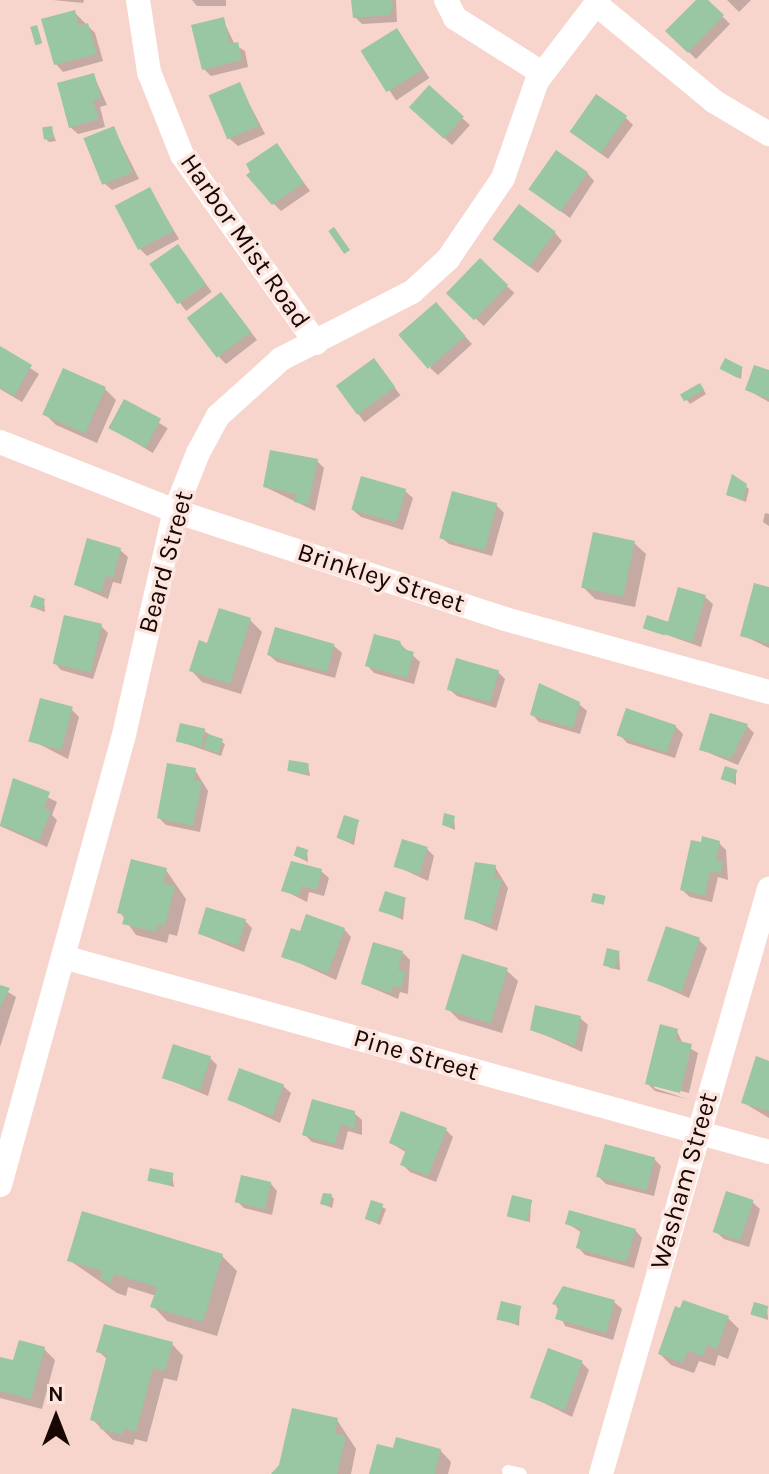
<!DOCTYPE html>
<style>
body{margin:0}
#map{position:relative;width:769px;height:1474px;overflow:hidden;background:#f7d4cc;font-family:Karla,sans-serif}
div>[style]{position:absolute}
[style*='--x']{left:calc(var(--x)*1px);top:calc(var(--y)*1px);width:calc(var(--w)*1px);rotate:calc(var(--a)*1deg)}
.shadow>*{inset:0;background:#0003;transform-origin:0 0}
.building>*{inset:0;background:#99c6a3;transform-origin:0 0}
.lane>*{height:12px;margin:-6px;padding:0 6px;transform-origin:6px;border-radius:6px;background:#fff}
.street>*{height:24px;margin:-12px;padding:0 12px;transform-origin:12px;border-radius:12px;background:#fff}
span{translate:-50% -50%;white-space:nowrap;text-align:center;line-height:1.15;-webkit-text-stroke:7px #fce4df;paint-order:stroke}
.street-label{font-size:26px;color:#190704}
.north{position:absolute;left:16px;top:1378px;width:80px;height:80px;-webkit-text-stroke:6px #fce4df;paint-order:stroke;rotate:0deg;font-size:22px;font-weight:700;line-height:32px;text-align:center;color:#190704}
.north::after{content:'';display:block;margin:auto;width:28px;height:36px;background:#190704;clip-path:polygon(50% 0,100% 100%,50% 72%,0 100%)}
</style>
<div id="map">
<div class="shadow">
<i style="clip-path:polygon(53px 0,84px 0,83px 3px)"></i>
<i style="clip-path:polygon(192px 0,226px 0,226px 6px,197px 6px)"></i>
<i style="clip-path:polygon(355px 0,396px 0,397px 22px,362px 24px,355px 17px)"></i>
<i style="clip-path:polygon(698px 0,706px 0,730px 24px,696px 59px,668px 31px)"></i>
<i style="clip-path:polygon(727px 0,751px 0,739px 12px)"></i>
<i style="clip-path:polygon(74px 12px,95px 33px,103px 61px,63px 72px,56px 64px)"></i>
<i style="clip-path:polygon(223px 20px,235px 45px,245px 51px,248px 67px,211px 76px,204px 69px)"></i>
<i style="left:397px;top:30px;width:58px;height:40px;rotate:56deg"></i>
<i style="clip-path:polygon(94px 76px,107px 105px,100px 107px,105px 127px,78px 134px,70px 127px)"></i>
<i style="clip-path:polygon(239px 84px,265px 134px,238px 146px,230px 139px)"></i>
<i style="clip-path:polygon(419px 115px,462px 118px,470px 125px,452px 145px)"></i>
<i style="clip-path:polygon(625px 117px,633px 125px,608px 159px,579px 138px)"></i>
<i style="clip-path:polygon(51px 128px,56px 141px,49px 142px,46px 139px)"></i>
<i style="clip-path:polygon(114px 129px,139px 179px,112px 190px,104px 183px)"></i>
<i style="clip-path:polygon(277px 146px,310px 191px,281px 211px,273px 203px)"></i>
<i style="clip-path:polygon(587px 173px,594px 181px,570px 218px,532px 190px)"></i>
<i style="clip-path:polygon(150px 190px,179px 239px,147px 256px,140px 249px)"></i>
<i style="clip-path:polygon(555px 233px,562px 241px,538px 273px,502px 246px)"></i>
<i style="left:178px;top:247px;width:56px;height:32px;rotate:53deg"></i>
<i style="left:480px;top:261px;width:47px;height:45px;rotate:43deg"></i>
<i style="clip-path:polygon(228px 302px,257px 340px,226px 364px,219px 357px)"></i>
<i style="clip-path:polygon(443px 312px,472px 344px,438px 375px,430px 368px)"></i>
<i style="clip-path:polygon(0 348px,39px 374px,22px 402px,0 389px)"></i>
<i style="left:374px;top:360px;width:44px;height:45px;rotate:53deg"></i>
<i style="clip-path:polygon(742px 369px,741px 379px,725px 371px)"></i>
<i style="clip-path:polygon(769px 373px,769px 402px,748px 390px)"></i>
<i style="clip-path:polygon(105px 389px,116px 400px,97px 443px,56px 425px,45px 414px)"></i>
<i style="clip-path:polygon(703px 389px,706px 394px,690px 404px,684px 396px)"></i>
<i style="left:124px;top:402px;width:51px;height:29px;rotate:31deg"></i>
<i style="clip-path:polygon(317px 461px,324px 468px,315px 511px,265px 487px)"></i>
<i style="clip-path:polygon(733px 477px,749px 489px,746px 502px,728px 495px)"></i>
<i style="clip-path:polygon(405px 491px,413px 498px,403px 530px,361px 517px,353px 510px)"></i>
<i style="clip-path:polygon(496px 505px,504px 513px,492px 556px,449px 544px,441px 537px)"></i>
<i style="clip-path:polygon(765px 513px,769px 514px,769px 526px,763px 522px)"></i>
<i style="clip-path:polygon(634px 543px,646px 554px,635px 607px,595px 599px,584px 588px)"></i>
<i style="clip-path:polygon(120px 550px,128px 557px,121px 584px,113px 582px,108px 599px,76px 585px)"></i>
<i style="clip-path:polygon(769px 590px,769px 648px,742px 635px)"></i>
<i style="clip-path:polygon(705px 597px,713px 604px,701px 647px,645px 627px,648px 618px,670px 624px)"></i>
<i style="clip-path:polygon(44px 600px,45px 612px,32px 607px)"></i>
<i style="clip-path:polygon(220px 610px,250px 620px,262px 632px,241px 694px,202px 682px,191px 670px,209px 646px)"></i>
<i style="clip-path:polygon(101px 626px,108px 633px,93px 679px,61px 670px,54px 662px)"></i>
<i style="clip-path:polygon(399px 643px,420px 662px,414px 684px,374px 673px,367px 665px)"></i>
<i style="clip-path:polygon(334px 646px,342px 653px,335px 678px,277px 662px,269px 655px)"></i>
<i style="clip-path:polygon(498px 672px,505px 679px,496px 708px,457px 696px,449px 689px)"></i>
<i style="clip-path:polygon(579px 704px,587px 711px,580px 734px,539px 722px,532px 714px)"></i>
<i style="clip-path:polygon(71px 709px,79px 717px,68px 759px,31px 740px)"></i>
<i style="clip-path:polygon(675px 726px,683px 734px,675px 758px,627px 743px,620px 735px)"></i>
<i style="clip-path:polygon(747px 726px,754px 733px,738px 765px,702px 750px)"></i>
<i style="clip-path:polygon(204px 731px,225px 744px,221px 756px,178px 741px)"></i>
<i style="clip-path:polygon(308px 765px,310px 776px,289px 771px)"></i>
<i style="clip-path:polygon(195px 770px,208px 791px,200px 832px,166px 825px,159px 818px)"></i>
<i style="clip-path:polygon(736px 772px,736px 785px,724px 779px)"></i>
<i style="clip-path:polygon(14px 780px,57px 802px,52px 815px,57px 820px,47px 847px,0 826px)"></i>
<i style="clip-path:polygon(454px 818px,455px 830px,444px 825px)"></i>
<i style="clip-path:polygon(358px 822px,354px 845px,338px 838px)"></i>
<i style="clip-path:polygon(719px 843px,726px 850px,728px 880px,718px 877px,712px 902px,690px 897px,682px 890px)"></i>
<i style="clip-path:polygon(427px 849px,434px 856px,428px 881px,396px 866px)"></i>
<i style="clip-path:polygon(307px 851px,308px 862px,296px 856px)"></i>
<i style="clip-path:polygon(495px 867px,508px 888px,497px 931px,466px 918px)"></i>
<i style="clip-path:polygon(166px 870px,186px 899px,177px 936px,169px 934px,167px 943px,136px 935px,120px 912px)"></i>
<i style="clip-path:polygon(321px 871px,329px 878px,324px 896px,309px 892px,307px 902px,283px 890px)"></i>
<i style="clip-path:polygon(405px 900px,403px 920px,381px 910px)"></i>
<i style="clip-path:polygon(244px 920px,252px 928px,244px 952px,200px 934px)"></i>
<i style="clip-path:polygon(344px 929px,351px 937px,336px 980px,284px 956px,301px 934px)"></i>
<i style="clip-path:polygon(699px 940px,707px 948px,689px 998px,649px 980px)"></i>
<i style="clip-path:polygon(402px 952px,410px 960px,408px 994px,400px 992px,398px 999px,363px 984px)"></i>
<i style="clip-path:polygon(619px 952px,620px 970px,610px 968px,606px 965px)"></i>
<i style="clip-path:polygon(506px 970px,518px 981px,502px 1033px,459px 1020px,448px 1009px)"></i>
<i style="clip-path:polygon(0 987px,16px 997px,0 1047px)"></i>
<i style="clip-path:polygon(580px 1018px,588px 1025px,582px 1052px,532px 1029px)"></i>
<i style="clip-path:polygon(677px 1031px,683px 1044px,698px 1053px,689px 1093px,654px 1084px,654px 1088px,687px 1099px,655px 1091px,648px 1084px)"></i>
<i style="clip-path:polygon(210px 1058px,217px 1065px,208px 1096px,165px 1078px)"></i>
<i style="clip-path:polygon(769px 1063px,769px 1118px,744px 1103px)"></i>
<i style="clip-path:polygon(283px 1086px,291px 1093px,280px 1123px,230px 1100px)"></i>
<i style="clip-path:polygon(354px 1113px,362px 1120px,362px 1135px,348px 1131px,343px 1150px,312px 1142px,304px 1134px)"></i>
<i style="clip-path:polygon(446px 1130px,453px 1137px,436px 1182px,410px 1172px,402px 1164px,407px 1153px,391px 1143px)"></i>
<i style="clip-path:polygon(654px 1159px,661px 1166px,654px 1196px,606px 1184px,598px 1176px)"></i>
<i style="clip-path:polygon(172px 1175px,174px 1187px,150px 1180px)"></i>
<i style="clip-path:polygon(270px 1183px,277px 1191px,272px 1215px,244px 1208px,237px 1201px)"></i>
<i style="clip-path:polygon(331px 1196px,334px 1199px,332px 1208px,322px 1204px)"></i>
<i style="clip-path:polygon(372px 1202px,386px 1209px,380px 1225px,367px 1219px)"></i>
<i style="clip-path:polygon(531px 1202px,530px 1222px,509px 1215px)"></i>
<i style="clip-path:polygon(752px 1202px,760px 1209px,749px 1247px,724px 1239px,716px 1232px)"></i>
<i style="clip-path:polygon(567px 1223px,635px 1230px,642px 1238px,634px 1268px,585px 1255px,578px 1247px,582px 1233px)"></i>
<i style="clip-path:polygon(222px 1256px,237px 1271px,217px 1336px,167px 1321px,153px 1306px,156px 1296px,128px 1287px,126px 1296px,117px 1293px,69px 1260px)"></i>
<i style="clip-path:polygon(614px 1302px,622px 1309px,613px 1340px,565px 1326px,555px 1303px)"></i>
<i style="clip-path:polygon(767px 1307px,768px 1320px,754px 1314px)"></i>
<i style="clip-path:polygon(520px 1308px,519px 1326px,499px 1318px)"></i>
<i style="clip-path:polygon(728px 1318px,739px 1329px,728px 1359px,718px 1355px,715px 1366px,699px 1361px,694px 1373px,671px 1365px,660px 1354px)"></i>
<i style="clip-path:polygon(172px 1344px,183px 1356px,177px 1381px,164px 1378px,147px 1442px,135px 1439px,133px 1445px,113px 1440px,92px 1419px,108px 1360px,98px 1351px)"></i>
<i style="clip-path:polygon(44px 1349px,55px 1360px,42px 1409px,0 1398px,0 1359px,15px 1363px)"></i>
<i style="clip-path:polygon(582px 1363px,589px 1370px,572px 1417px,532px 1397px)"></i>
<i style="clip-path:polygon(337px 1420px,356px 1449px,351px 1474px,273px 1474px)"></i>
<i style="clip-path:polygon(440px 1450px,451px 1462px,448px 1474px,372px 1474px,395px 1451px)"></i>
</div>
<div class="building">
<i style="clip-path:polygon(351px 0,392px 0,393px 7px,390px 15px,353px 18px)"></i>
<i style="clip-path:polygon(696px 0,708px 0,724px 15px,688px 53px,665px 31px)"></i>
<i style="clip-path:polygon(75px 10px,79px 26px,88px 23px,97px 54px,54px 65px,41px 19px)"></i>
<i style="clip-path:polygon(224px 17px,230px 44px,238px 42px,242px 60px,202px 70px,191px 25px)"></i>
<i style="left:37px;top:25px;width:19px;height:7px;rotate:74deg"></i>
<i style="left:397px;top:28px;width:49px;height:43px;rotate:58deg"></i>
<i style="clip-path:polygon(94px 73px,101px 98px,93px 100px,99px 119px,69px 128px,57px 83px)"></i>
<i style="left:240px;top:82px;width:48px;height:34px;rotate:67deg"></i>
<i style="left:429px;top:85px;width:47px;height:30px;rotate:42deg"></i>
<i style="left:596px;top:94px;width:38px;height:46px;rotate:35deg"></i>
<i style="left:52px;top:126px;width:12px;height:10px;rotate:81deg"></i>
<i style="left:114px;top:126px;width:50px;height:33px;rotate:68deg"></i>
<i style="clip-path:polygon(277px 143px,304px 183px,272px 205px,246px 175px,250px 172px,246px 164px)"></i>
<i style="left:556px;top:150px;width:39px;height:48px;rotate:35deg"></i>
<i style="left:150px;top:187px;width:50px;height:40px;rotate:62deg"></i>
<i style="left:519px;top:204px;width:46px;height:44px;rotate:37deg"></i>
<i style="left:334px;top:227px;width:28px;height:7px;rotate:55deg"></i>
<i style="left:178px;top:244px;width:49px;height:35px;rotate:55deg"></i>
<i style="left:480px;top:258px;width:39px;height:49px;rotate:44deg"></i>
<i style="left:221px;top:292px;width:50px;height:43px;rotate:53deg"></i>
<i style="left:436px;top:302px;width:45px;height:50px;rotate:49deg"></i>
<i style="clip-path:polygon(0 346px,32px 365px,14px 396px,0 388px)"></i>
<i style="left:374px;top:358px;width:36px;height:47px;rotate:54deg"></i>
<i style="left:725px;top:358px;width:20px;height:12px;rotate:27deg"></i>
<i style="clip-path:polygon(754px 365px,769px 370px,769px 399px,745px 390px)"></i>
<i style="left:63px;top:368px;width:47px;height:51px;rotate:24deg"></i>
<i style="left:700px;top:383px;width:8px;height:23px;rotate:60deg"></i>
<i style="left:124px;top:399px;width:42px;height:33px;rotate:28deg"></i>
<i style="clip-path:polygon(270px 450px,318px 459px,308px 505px,294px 502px,296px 494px,263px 487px)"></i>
<i style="clip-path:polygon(732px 474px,747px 484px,743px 500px,726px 495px)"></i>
<i style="left:361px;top:476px;width:47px;height:35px;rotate:16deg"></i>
<i style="left:452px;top:491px;width:47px;height:49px;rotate:15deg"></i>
<i style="left:593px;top:532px;width:43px;height:57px;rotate:12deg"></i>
<i style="clip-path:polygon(87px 538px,121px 548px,113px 578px,106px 576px,101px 593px,74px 585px)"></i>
<i style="clip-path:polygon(754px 583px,769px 587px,769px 644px,740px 636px)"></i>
<i style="left:678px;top:587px;width:29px;height:49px;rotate:16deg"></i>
<i style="clip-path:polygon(34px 595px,45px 599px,42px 609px,30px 607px)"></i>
<i style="clip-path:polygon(219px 608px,251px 618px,230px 684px,189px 671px,199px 640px,207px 643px)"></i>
<i style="left:64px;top:615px;width:39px;height:50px;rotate:13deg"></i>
<i style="left:647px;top:615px;width:23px;height:14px;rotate:18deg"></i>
<i style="left:275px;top:627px;width:62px;height:29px;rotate:16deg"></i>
<i style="clip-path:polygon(374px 634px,400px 641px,403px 649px,414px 652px,407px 678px,365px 666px)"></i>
<i style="left:456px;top:658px;width:45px;height:33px;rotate:16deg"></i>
<i style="clip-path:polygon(539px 683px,580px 702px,573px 728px,530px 715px)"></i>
<i style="left:40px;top:698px;width:34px;height:45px;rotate:15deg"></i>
<i style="left:626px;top:708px;width:53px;height:29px;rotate:19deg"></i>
<i style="clip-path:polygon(710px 713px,748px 724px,731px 759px,699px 750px)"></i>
<i style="left:180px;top:723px;width:26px;height:19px;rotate:13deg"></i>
<i style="left:208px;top:734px;width:16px;height:15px;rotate:18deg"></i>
<i style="left:289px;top:760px;width:20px;height:11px;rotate:9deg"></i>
<i style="clip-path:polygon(167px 763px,196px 768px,194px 780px,202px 782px,193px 826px,157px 818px)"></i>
<i style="left:725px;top:766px;width:13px;height:14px;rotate:18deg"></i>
<i style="clip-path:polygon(13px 778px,50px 792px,44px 808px,51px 811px,39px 841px,0 825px)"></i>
<i style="clip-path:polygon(444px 813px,455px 816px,452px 828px,442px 825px)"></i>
<i style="left:344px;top:815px;width:16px;height:24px;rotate:18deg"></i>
<i style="clip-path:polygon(702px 836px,720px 841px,716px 860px,723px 862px,721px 873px,710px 871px,705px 896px,680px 890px,691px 840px,701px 842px)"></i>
<i style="left:402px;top:839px;width:27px;height:29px;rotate:17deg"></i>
<i style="left:297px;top:846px;width:12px;height:10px;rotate:20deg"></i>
<i style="clip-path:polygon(131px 859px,167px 868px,163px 883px,175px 886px,165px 926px,158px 924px,156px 932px,122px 924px,125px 915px,117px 913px)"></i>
<i style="clip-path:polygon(291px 861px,322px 869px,317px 890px,302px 886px,299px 896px,281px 891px)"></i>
<i style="clip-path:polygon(475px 862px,496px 865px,494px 878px,502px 879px,490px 925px,464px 919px)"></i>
<i style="left:385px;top:891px;width:22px;height:21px;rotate:18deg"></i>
<i style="left:593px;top:893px;width:13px;height:9px;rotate:13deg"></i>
<i style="left:206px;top:907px;width:42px;height:28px;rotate:17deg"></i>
<i style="clip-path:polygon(306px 914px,345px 928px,328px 973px,281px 957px,291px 928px,300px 931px)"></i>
<i style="left:666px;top:926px;width:36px;height:58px;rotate:19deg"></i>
<i style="clip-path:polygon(373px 942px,403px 951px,398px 970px,406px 972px,401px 988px,392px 986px,391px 993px,361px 984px)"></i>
<i style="left:607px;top:948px;width:13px;height:18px;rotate:13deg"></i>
<i style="left:462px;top:954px;width:48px;height:58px;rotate:17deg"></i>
<i style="clip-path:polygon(0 985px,10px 988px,0 1008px)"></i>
<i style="clip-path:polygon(535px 1005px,581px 1016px,575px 1046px,530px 1030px)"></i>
<i style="clip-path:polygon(660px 1024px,678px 1029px,675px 1040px,692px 1044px,680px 1093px,645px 1084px)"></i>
<i style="left:173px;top:1044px;width:40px;height:36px;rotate:18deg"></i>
<i style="clip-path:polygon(756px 1056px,769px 1061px,769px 1111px,741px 1103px)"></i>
<i style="left:239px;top:1068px;width:48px;height:34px;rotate:20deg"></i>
<i style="clip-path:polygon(312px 1099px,355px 1111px,355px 1129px,341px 1124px,335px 1144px,302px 1135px)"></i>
<i style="clip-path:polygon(401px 1111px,447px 1128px,428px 1176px,400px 1165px,406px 1150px,389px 1143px)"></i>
<i style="left:605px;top:1144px;width:52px;height:34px;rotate:15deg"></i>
<i style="left:150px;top:1168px;width:24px;height:13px;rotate:12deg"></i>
<i style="left:241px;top:1175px;width:31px;height:28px;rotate:13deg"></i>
<i style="left:726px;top:1191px;width:29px;height:43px;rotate:18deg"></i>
<i style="clip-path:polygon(323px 1193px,332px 1194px,329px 1206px,320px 1204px)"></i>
<i style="left:512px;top:1195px;width:21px;height:22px;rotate:14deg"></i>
<i style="left:371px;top:1200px;width:13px;height:20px;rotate:18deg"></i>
<i style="clip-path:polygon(569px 1210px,636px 1229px,626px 1262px,576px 1248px,581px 1229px,565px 1224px)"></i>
<i style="clip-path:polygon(82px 1211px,223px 1254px,203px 1322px,150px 1307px,157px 1287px,114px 1274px,111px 1283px,100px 1279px,102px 1271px,67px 1261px)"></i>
<i style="clip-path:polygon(563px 1286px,615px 1300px,606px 1333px,555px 1319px,559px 1306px,552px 1304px)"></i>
<i style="clip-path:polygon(683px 1300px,729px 1316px,717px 1349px,707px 1345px,703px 1356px,688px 1351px,683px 1363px,658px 1354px,675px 1306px,680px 1308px)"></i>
<i style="left:501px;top:1301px;width:21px;height:19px;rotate:14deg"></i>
<i style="left:754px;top:1302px;width:15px;height:13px;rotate:16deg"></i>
<i style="clip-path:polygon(104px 1324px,173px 1342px,165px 1371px,153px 1368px,136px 1432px,124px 1429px,122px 1435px,100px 1429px,101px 1423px,90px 1420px,107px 1355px,96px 1352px)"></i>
<i style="clip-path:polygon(19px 1340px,45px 1347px,31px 1399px,0 1391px,0 1357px,13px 1360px)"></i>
<i style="left:548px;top:1348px;width:37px;height:53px;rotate:20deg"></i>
<i style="clip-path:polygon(292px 1408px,338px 1418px,335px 1433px,346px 1436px,337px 1474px,271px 1474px,279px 1465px)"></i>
<i style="clip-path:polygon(396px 1437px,441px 1449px,435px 1474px,369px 1474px,377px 1444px,393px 1448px)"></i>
</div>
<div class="lane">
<i style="--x:508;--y:1471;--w:13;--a:13"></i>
</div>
<div class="street">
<i style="--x:138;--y:0;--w:73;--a:81.3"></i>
<i style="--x:149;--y:72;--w:89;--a:68.3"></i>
<i style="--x:182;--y:155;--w:231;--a:54.5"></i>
<i style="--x:446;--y:0;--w:20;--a:63"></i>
<i style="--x:455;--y:18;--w:103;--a:32.3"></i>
<i style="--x:596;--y:4;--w:154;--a:39.5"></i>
<i style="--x:715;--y:102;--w:63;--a:30.7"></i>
<i style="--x:0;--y:442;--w:188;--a:21.5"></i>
<i style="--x:175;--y:511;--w:347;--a:18.1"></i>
<i style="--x:505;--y:619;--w:274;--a:15.5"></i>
<i style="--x:63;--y:957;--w:732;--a:15.44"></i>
<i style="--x:0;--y:1185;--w:463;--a:-74.6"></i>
<i style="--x:123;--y:739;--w:234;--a:-77.2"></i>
<i style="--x:175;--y:511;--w:62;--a:-68.4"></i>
<i style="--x:198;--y:453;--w:42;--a:-61.6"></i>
<i style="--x:218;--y:416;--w:85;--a:-42.1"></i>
<i style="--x:281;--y:359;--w:147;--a:-27.1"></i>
<i style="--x:412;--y:292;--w:49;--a:-42.5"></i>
<i style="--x:448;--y:259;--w:98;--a:-55.8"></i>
<i style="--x:503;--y:178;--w:103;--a:-70.7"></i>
<i style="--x:537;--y:81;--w:102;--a:-52.6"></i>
<i style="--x:601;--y:1474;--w:609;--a:-73.98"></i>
</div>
<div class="street-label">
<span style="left:245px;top:241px;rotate:55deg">Harbor Mist Road</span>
<span style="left:166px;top:562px;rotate:-75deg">Beard Street</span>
<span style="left:381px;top:578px;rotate:18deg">Brinkley Street</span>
<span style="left:416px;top:1055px;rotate:16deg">Pine Street</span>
<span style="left:684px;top:1181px;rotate:-74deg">Washam Street</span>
</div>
<div class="north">N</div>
</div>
